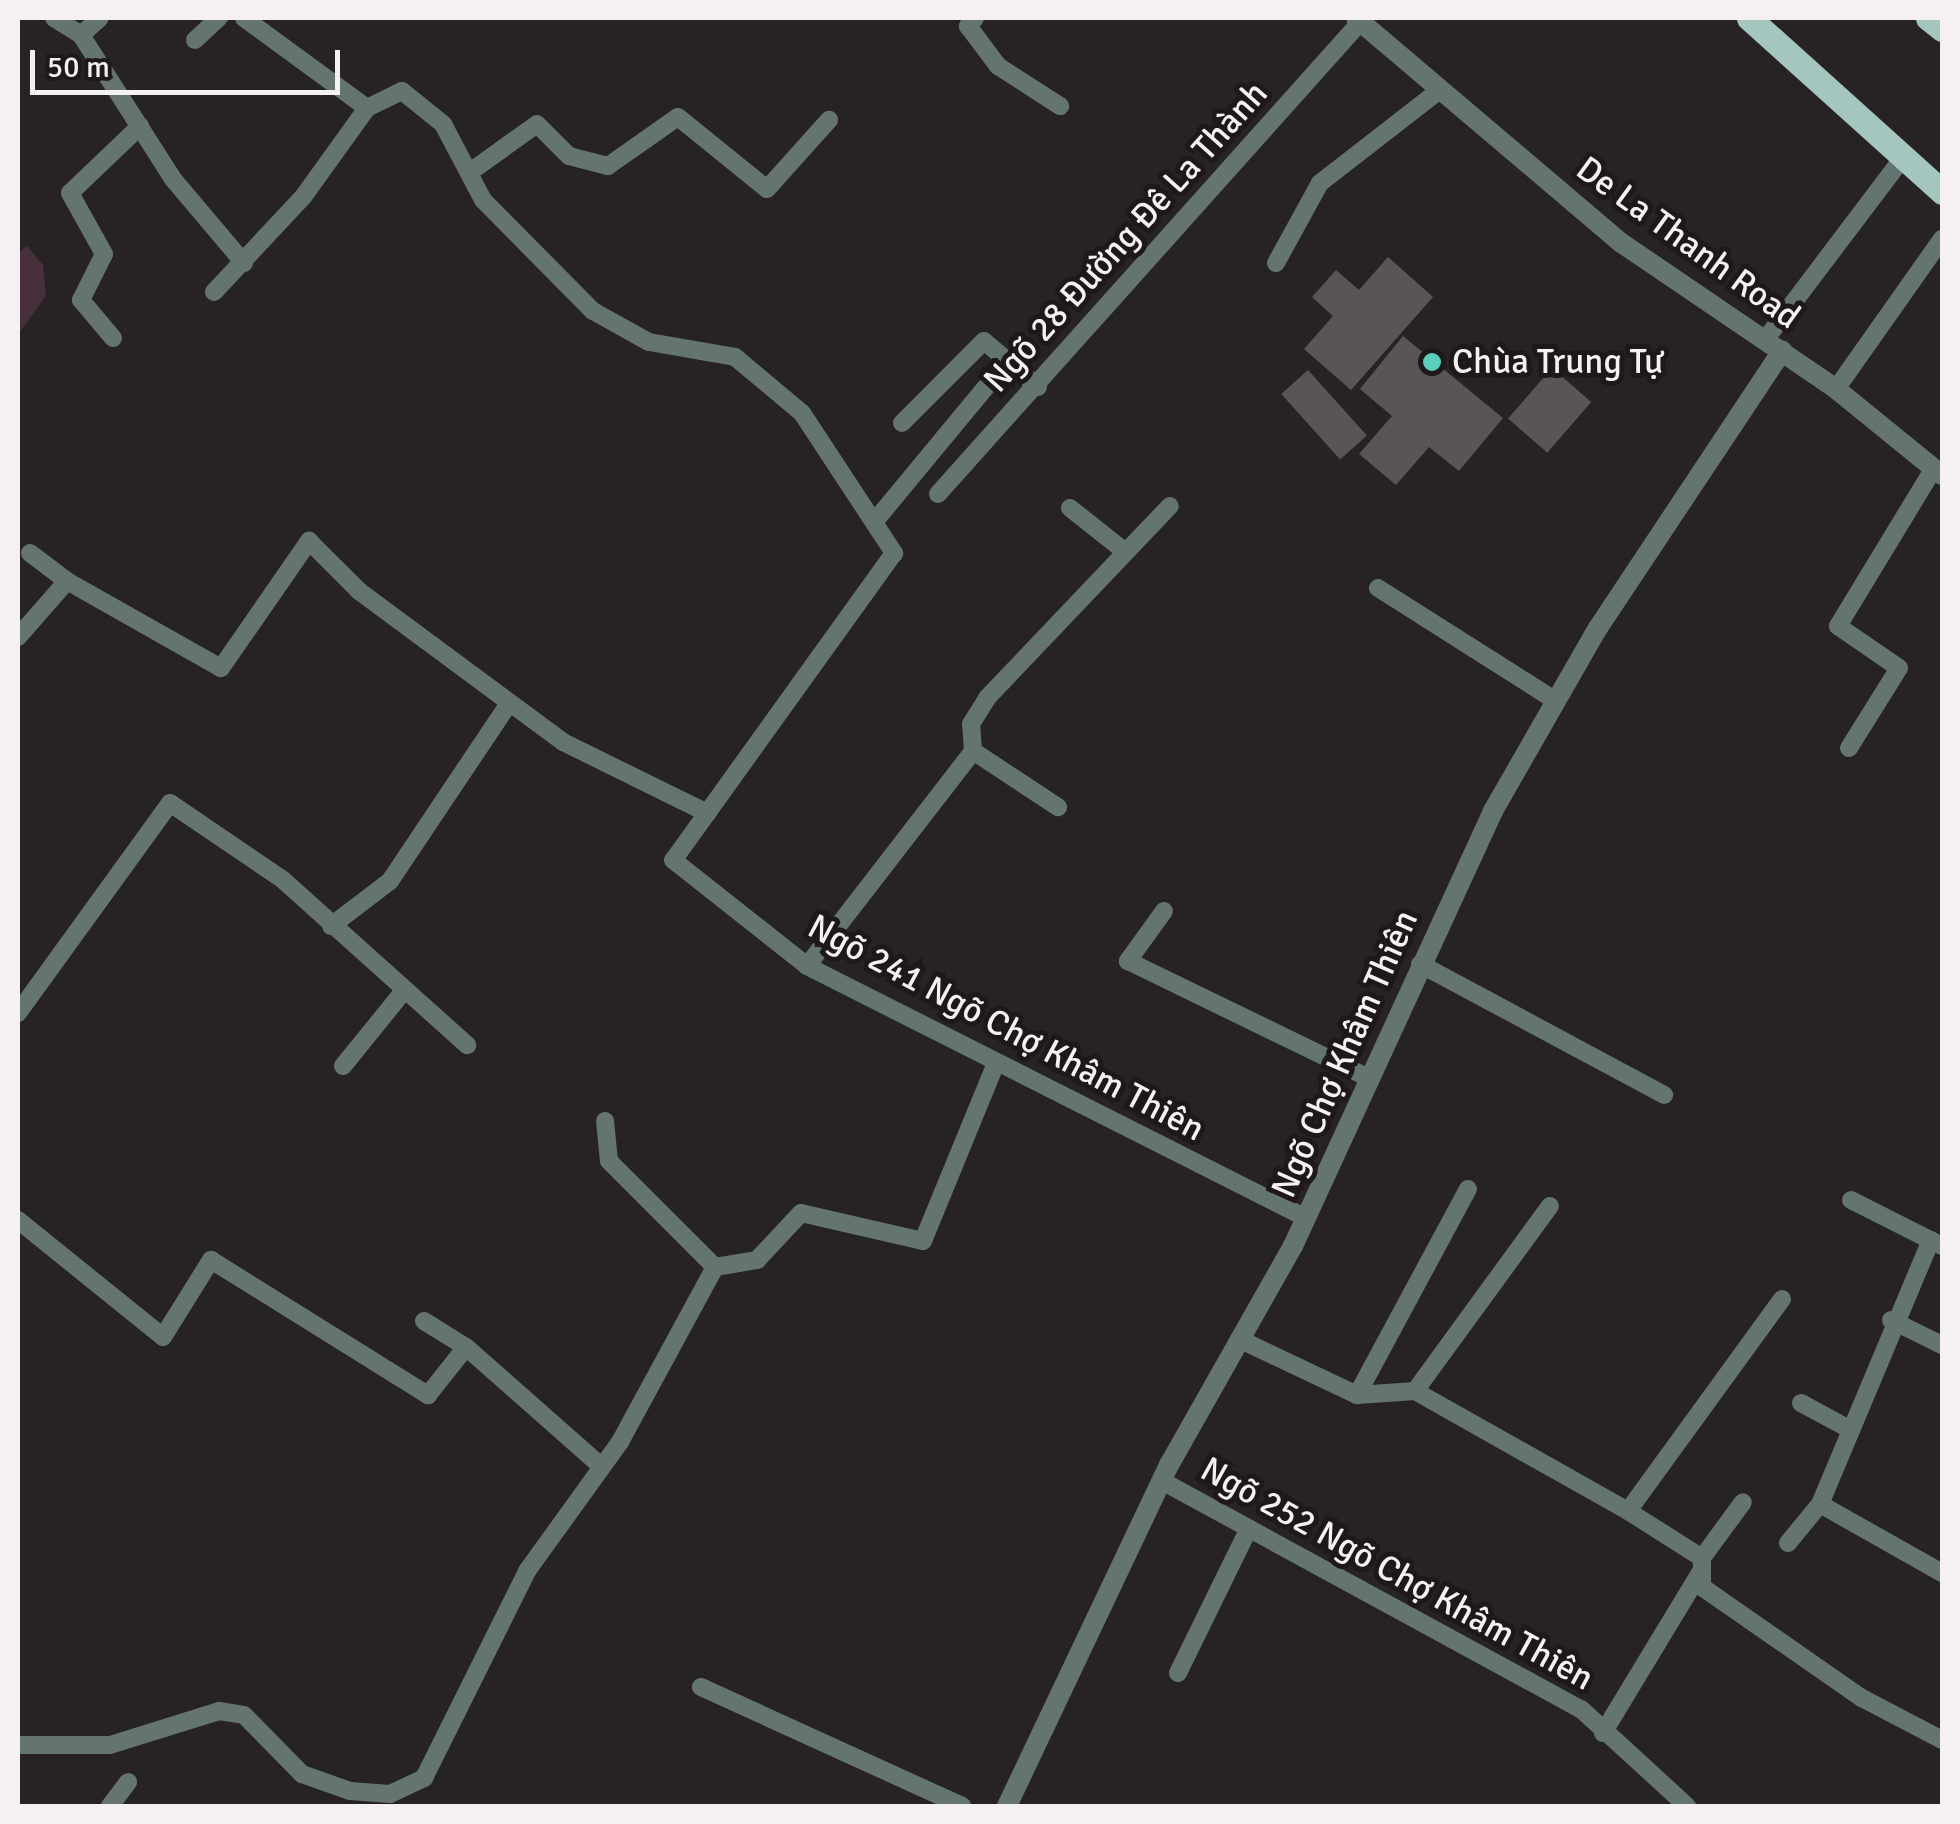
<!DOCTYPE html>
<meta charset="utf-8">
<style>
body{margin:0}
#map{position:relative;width:1960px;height:1824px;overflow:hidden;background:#272224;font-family:Signika,sans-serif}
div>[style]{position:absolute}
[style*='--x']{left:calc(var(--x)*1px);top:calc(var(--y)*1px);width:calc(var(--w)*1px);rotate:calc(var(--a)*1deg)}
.green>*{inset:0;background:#482f3c}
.building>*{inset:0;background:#5b5457;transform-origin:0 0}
.service>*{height:18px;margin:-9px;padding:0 9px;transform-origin:9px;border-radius:9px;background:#647471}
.minor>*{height:20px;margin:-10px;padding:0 10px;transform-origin:10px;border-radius:10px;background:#647471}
.primary>*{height:25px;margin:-12.5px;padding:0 12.5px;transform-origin:12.5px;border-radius:12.5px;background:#a4c6bf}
.dots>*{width:28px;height:28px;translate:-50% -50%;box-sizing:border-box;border:5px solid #1e181b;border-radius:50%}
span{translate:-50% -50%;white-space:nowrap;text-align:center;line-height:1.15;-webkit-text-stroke:10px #1e181b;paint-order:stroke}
.street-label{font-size:35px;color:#f5f1f2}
.poi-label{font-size:35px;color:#f5f1f2}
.left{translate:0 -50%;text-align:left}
.frame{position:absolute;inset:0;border:20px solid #f5f1f2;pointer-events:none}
.scale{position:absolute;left:30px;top:50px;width:310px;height:45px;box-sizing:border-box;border:5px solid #f5f1f2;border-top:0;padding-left:12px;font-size:30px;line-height:35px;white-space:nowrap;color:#f5f1f2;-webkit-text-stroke:8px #1e181b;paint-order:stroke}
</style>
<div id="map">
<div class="green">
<i style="clip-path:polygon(27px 246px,43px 265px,46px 296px,18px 334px,18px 253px)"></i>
</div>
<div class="building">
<i style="clip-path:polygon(1388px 257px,1433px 297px,1351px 390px,1304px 349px,1333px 316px,1312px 297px,1336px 270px,1359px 290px)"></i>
<i style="clip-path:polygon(1403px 336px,1503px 418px,1459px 471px,1429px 447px,1396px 485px,1359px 454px,1392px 416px,1360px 389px)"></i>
<i style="left:1552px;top:368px;width:52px;height:67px;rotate:41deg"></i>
<i style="left:1308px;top:370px;width:88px;height:36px;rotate:48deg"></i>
</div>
<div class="service">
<i style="--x:54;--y:18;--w:32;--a:32"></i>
<i style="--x:81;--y:35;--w:171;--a:57.4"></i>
<i style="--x:173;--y:179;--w:110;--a:49.8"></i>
<i style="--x:244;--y:18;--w:152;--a:36.2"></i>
<i style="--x:367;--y:108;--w:39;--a:-26"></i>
<i style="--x:402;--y:91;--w:53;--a:38.8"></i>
<i style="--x:443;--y:124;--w:86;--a:62.2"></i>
<i style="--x:483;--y:200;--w:156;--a:45.3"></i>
<i style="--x:593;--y:311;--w:64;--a:29"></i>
<i style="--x:649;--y:342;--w:87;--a:9.9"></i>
<i style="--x:735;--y:357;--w:87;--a:39.9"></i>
<i style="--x:802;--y:413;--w:168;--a:56.7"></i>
<i style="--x:894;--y:553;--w:378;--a:125.7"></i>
<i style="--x:673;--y:860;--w:171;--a:38.3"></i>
<i style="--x:807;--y:966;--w:559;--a:26.79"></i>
<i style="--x:975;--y:18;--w:11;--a:131"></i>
<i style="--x:968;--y:26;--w:50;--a:53.1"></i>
<i style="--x:998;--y:66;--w:74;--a:32.8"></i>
<i style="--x:81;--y:35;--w:25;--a:-42"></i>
<i style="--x:195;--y:40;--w:33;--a:-43"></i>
<i style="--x:470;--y:172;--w:82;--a:-35.6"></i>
<i style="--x:537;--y:124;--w:45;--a:45"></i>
<i style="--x:569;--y:156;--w:40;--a:14.4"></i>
<i style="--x:608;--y:166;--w:85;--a:-35"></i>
<i style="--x:678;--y:117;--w:114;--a:39"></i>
<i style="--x:767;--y:189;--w:93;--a:-48.1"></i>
<i style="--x:1276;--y:263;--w:91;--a:-61.2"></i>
<i style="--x:1320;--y:183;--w:153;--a:-37.8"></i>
<i style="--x:214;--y:292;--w:130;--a:-46.9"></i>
<i style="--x:303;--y:197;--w:110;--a:-54.3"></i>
<i style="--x:113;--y:338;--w:50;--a:-130.1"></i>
<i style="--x:81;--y:300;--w:51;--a:-63.4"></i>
<i style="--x:104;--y:254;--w:70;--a:-119.1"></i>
<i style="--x:70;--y:193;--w:97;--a:-43.7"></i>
<i style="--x:1765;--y:340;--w:231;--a:-52.9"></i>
<i style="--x:1836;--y:389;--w:184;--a:-54.8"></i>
<i style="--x:902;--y:423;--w:116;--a:-45"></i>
<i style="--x:984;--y:341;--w:71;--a:40.4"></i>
<i style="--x:938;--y:494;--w:639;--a:-48.17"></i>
<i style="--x:1070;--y:508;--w:68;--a:38.4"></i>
<i style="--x:875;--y:521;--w:209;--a:-50.4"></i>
<i style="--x:30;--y:553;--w:46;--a:37.1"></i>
<i style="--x:1378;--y:588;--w:211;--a:32.4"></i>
<i style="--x:18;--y:637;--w:74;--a:-48.8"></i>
<i style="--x:67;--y:581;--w:177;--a:29.5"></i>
<i style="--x:221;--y:668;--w:155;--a:-55.3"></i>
<i style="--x:309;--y:541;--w:71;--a:45"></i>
<i style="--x:359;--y:591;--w:254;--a:36.5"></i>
<i style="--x:563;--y:742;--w:161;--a:26.2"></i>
<i style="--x:1849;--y:748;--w:94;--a:-58"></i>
<i style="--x:1899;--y:668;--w:74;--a:-145.5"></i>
<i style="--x:1838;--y:626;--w:185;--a:-58.7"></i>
<i style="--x:973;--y:751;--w:102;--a:33.4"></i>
<i style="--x:1164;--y:911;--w:62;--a:125.8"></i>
<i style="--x:1128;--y:961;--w:268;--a:25.9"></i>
<i style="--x:331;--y:926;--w:74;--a:-37.3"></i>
<i style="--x:390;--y:881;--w:214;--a:-56.2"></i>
<i style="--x:1420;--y:964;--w:277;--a:28.2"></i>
<i style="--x:807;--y:966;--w:272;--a:-52.3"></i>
<i style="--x:973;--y:751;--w:27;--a:-94"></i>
<i style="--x:971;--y:724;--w:31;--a:-58"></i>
<i style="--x:987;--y:698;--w:265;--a:-46.4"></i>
<i style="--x:18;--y:1013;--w:259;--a:-54.1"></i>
<i style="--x:170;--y:803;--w:135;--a:34.2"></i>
<i style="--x:282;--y:879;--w:249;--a:41.9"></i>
<i style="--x:343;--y:1066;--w:95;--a:-51"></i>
<i style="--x:605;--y:1121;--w:40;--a:84.3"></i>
<i style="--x:609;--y:1161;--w:150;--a:45"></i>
<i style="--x:715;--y:1267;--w:43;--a:-9.5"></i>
<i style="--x:757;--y:1260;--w:64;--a:-46.9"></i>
<i style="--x:801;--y:1213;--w:125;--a:12.9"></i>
<i style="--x:923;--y:1241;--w:192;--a:-67.7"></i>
<i style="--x:1851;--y:1200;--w:102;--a:26.8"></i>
<i style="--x:18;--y:1220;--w:186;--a:38.9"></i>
<i style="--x:163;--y:1337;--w:91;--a:-58.1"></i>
<i style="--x:211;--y:1260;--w:256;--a:31.9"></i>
<i style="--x:428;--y:1395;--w:61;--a:-51.6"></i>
<i style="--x:466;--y:1347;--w:181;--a:41.4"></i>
<i style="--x:1931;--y:1240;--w:286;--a:112.8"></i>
<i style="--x:1820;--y:1504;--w:140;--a:29.5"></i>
<i style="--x:1891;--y:1320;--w:57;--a:26.1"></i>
<i style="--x:424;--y:1321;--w:49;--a:31.8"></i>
<i style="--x:1239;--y:1339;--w:131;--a:25.4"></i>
<i style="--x:1357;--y:1395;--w:58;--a:-3.9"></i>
<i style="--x:1415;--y:1391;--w:244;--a:29.4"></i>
<i style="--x:1628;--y:1511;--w:88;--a:32.4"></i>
<i style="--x:1702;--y:1558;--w:29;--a:90"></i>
<i style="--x:1702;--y:1587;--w:195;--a:34.8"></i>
<i style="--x:1862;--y:1698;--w:90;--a:27.7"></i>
<i style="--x:1415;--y:1391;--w:229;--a:-53.9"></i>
<i style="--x:1357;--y:1395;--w:234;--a:-61.7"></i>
<i style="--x:1801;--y:1403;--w:55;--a:28.4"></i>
<i style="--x:1162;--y:1481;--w:477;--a:28.6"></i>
<i style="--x:1581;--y:1709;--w:144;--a:42.5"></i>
<i style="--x:1628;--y:1511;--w:262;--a:-54"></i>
<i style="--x:1788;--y:1543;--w:50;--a:-50.6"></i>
<i style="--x:1702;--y:1558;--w:69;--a:-53.8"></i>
<i style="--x:1178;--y:1673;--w:161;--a:-63.9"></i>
<i style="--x:701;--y:1687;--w:287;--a:24.5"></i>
<i style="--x:1603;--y:1733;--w:189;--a:-58.8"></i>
<i style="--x:18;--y:1745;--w:92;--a:0"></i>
<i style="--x:110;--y:1745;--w:114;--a:-17.3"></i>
<i style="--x:219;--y:1711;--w:25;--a:9"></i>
<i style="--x:244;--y:1715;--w:83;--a:45.5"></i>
<i style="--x:302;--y:1774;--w:51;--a:19.5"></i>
<i style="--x:350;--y:1791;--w:40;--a:4.3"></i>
<i style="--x:390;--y:1794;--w:38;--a:-25"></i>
<i style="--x:424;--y:1778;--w:231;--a:-63.5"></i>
<i style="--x:527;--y:1571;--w:159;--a:-54.2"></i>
<i style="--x:620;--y:1442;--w:199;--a:-61.5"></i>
<i style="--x:110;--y:1806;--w:30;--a:-53"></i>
</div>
<div class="minor">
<i style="--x:1356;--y:18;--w:346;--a:40.3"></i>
<i style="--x:1620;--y:242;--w:261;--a:34.2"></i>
<i style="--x:1836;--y:389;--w:136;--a:39.1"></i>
<i style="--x:1007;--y:1806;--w:378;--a:-64.6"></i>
<i style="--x:1169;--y:1465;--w:252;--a:-60.5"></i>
<i style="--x:1293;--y:1246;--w:479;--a:-65.3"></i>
<i style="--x:1493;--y:811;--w:211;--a:-60.2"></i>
<i style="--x:1598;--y:628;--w:333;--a:-56.4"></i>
</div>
<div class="primary">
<i style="--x:1749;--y:18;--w:260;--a:42"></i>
<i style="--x:1928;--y:18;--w:18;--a:38"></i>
</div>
<div class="dots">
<i style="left:1432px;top:362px;background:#5acebd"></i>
</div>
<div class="street-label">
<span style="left:1126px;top:237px;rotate:-48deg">Ngõ 28 Đường Đê La Thành</span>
<span style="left:1688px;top:243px;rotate:36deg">De La Thanh Road</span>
<span style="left:1006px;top:1028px;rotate:28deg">Ngõ 241 Ngõ Chợ Khâm Thiên</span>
<span style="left:1345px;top:1054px;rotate:-66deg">Ngõ Chợ Khâm Thiên</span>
<span style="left:1397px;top:1574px;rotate:29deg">Ngõ 252 Ngõ Chợ Khâm Thiên</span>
</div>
<div class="poi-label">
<span class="left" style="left:1452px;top:362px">Chùa Trung Tự</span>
</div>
<div class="frame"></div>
<div class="scale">50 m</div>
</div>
